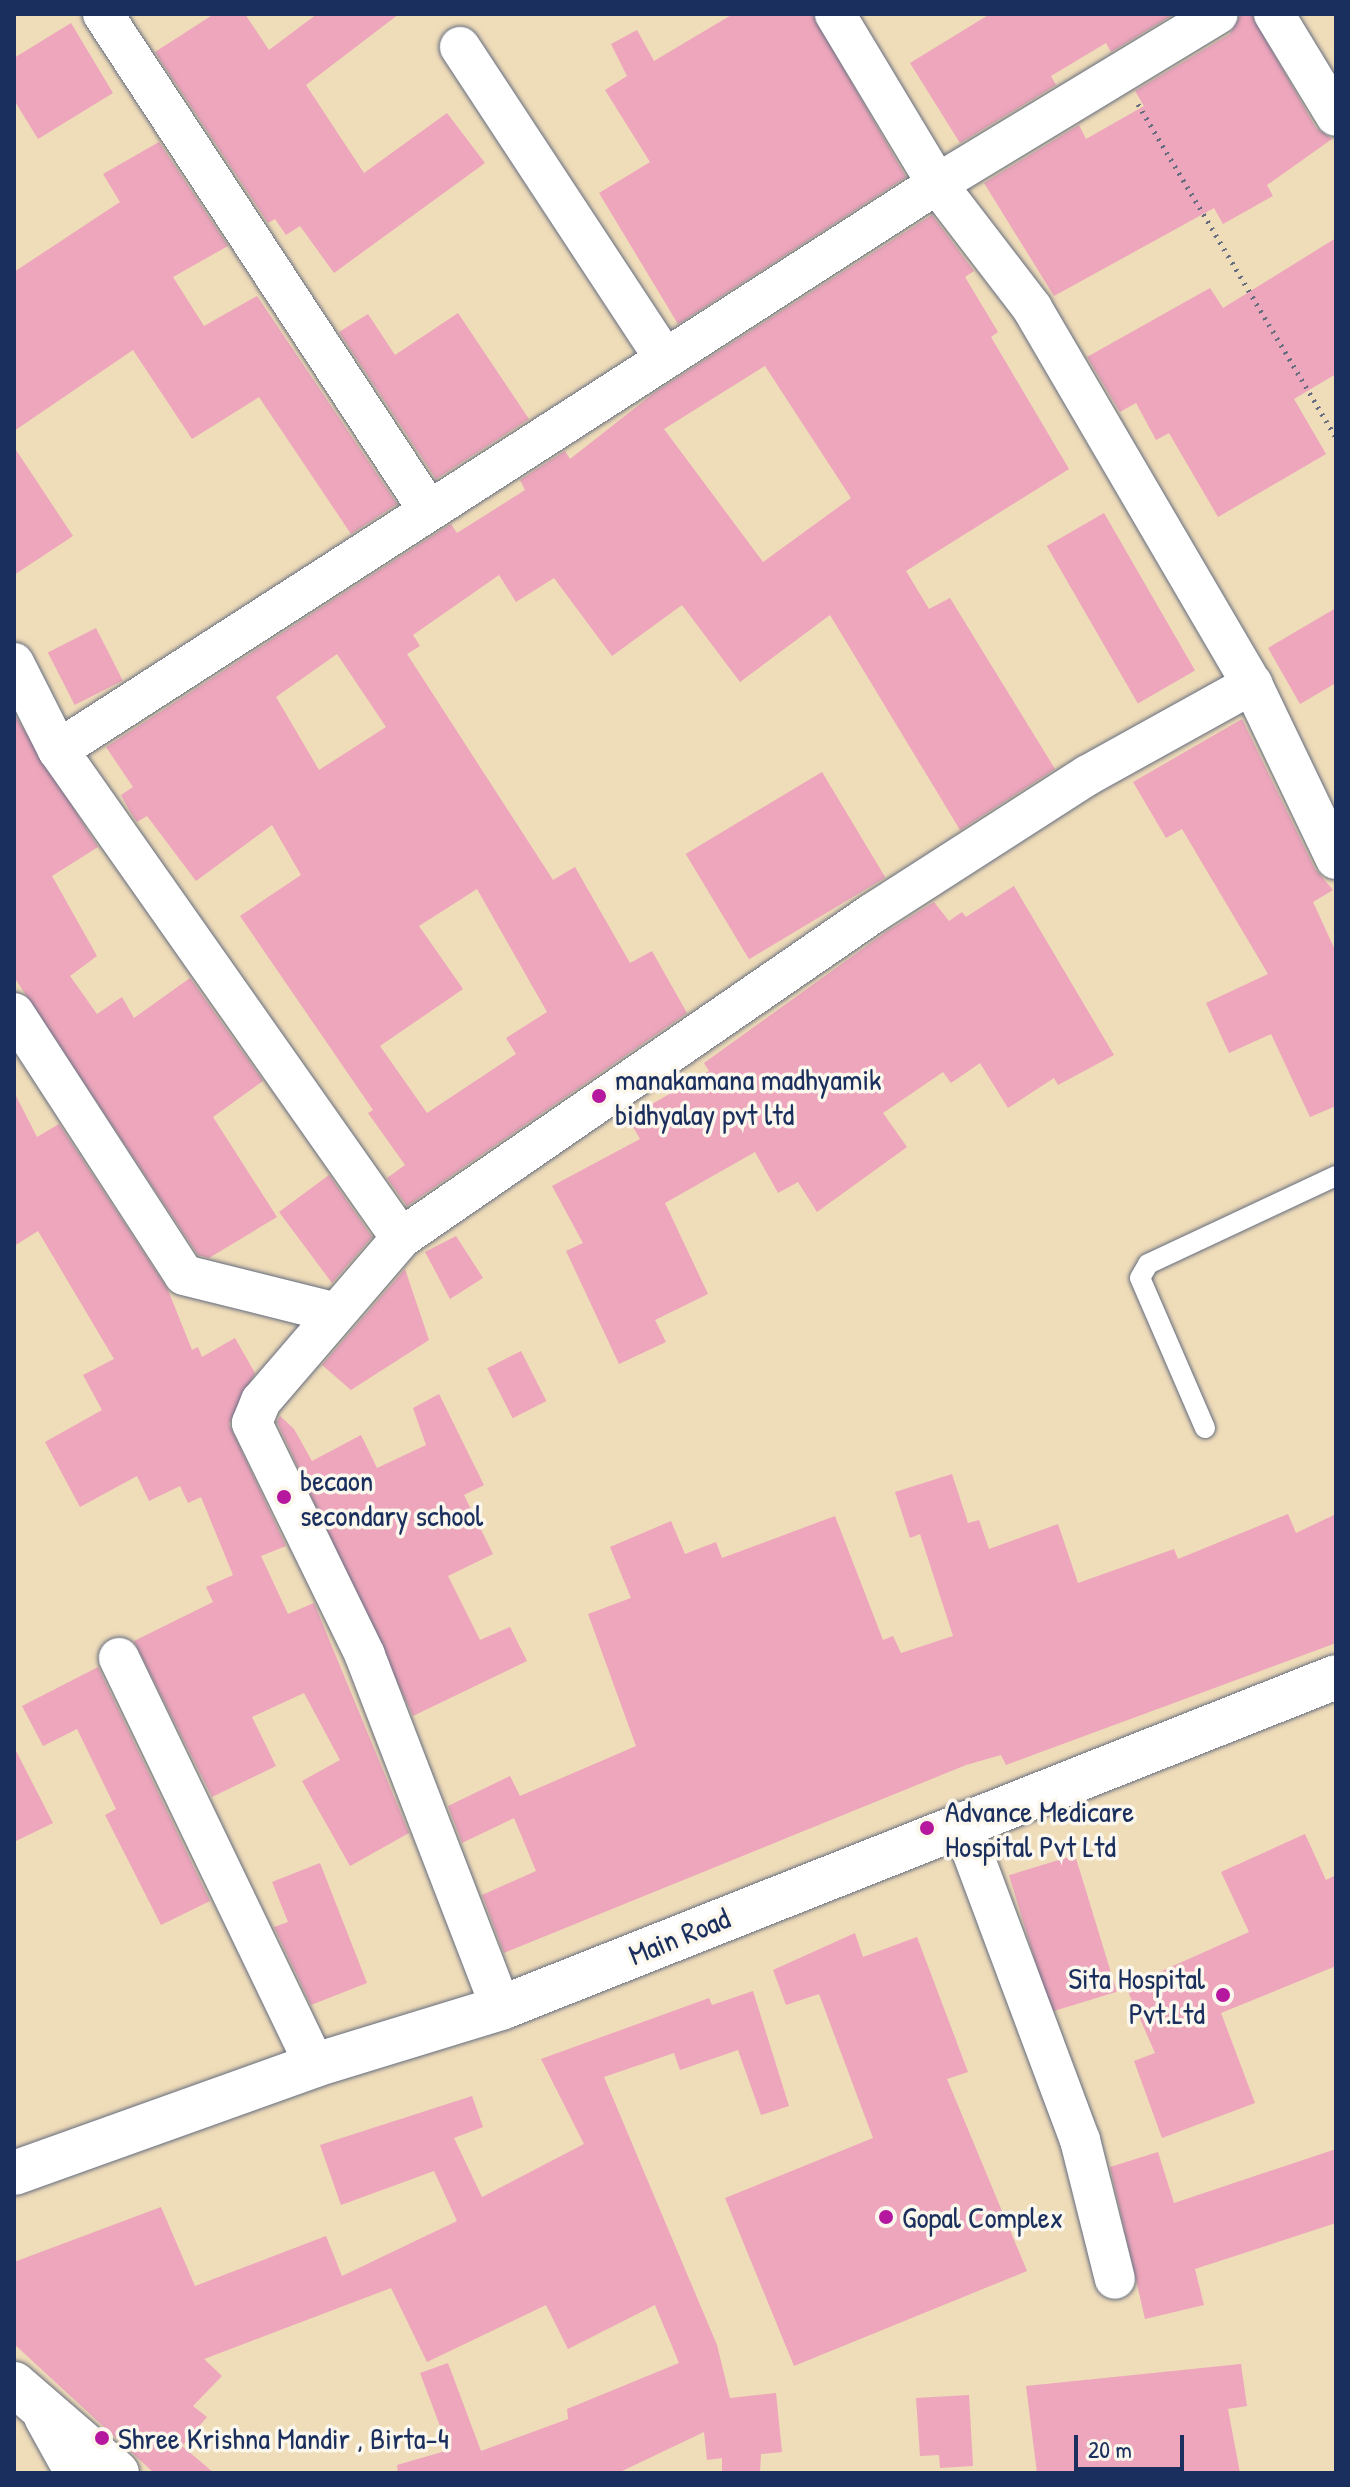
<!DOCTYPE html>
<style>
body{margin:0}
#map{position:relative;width:1350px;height:2487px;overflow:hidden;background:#efdcb9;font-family:"Patrick Hand",sans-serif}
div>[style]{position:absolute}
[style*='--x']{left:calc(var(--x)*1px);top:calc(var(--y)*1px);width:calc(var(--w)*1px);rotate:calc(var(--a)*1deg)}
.building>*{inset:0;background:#eda6bc;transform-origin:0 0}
.path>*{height:5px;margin-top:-2.5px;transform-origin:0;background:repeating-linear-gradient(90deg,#656c7e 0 2px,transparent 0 8px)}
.roads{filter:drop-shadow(0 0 2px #656c7e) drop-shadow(0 0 2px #656c7e)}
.service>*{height:20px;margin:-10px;padding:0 10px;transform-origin:10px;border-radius:10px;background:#fff}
.minor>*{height:40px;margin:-20px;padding:0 20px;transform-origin:20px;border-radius:20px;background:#fff}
.tertiary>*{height:44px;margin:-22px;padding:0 22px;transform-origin:22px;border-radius:22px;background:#fff}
.primary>*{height:44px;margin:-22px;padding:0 22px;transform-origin:22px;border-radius:22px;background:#fff}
.dots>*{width:22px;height:22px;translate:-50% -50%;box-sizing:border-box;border:4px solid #fbf7ec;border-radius:50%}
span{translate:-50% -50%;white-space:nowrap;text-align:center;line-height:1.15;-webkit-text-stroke:7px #fbf7ec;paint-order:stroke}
.poi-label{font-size:30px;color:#1b2f5e}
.left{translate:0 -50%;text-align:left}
.right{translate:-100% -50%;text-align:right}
.street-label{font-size:30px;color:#1b2f5e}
.frame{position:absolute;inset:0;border:16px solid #1b2f5e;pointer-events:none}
.scale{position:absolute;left:1074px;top:2435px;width:110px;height:36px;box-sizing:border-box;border:4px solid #1b2f5e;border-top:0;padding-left:10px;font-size:24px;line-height:28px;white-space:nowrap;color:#1b2f5e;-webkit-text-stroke:6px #fbf7ec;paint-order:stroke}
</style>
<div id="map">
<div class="building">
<i style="clip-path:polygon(214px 14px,245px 14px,269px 50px,317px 14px,399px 14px,306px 85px,364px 173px,447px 113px,485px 163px,334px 273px,300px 226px,286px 235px,275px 219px,268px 223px,155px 52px)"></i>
<i style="clip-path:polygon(733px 14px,812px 14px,906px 177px,678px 324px,599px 193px,650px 162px,605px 90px,627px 76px,611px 44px,637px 30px,654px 61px)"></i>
<i style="clip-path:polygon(990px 14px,1174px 14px,1111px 52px,1106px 43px,1051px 76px,1056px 85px,960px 143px,910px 63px)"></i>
<i style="clip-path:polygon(1241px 14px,1251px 14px,1316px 128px,1332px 139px,1267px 185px,1273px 196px,1223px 224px,1214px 208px,1054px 296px,984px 183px,1079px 125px,1086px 139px,1144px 106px,1135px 91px,1230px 34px)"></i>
<i style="clip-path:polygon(71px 23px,113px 93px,38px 139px,14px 100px,14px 58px)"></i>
<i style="clip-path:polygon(159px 142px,228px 246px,173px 277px,204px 326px,257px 296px,397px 504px,351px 534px,259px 397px,192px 439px,133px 350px,14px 431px,14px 272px,120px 202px,103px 174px)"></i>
<i style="clip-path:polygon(evenodd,932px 215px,974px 271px,965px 277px,998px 332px,991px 337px,1069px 469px,906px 571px,929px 609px,950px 598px,1055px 769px,960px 830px,830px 615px,740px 682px,682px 605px,612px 656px,554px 578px,516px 602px,499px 575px,413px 635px,420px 646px,407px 654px,553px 880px,575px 867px,630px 963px,652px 951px,687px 1013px,407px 1206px,387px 1178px,405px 1165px,368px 1113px,373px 1110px,240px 916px,301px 875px,272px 825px,196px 881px,147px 816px,137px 822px,129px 810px,121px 795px,133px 787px,106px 747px,451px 524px,457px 533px,525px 490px,520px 480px,565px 451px,570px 459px,654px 393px,932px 215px,765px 366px,851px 498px,763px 562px,664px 429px,765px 366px,932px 215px,337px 654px,386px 727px,319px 770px,276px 697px,337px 654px,932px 215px,477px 889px,547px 1012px,506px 1038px,516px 1054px,427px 1113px,380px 1046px,463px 989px,419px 926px,477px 889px)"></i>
<i style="clip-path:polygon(1336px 238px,1336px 374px,1294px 399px,1326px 454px,1218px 517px,1169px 433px,1156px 440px,1136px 403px,1120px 412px,1087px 357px,1210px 288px,1223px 308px)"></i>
<i style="clip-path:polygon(458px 313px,529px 419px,436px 479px,339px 332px,368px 314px,395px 355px)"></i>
<i style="clip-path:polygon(14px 447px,73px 536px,14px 575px)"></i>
<i style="left:1104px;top:513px;width:182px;height:66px;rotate:60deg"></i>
<i style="clip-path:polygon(1336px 608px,1336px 683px,1300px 704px,1268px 648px)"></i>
<i style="left:96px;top:628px;width:59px;height:54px;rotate:63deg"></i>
<i style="clip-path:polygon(14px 714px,98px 847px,52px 876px,97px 956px,70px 976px,97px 1014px,122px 997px,134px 1018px,190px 978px,263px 1081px,213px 1117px,277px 1217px,209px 1258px,198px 1255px,14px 977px)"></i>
<i style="clip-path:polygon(1242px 719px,1315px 869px,1333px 890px,1313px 902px,1336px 952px,1336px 1106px,1310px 1117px,1271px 1034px,1229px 1053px,1206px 1003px,1268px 974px,1182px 829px,1166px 838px,1133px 782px)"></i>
<i style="left:822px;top:772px;width:123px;height:159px;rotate:59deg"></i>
<i style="clip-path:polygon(1014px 886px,1114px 1055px,1058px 1085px,1054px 1078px,1008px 1108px,980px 1063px,951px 1083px,943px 1072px,883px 1113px,907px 1147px,817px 1212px,798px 1182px,778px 1193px,755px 1152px,665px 1203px,708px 1294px,655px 1320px,666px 1342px,619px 1364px,566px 1251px,583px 1243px,552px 1186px,640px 1139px,628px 1118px,709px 1071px,704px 1063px,886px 932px,934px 902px,949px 921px,962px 912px,966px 917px)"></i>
<i style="clip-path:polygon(14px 1092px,37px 1137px,59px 1124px,168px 1290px,192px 1350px,198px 1347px,202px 1357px,235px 1338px,255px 1373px,229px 1424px,286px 1546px,261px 1556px,288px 1614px,314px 1603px,409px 1833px,350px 1866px,302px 1781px,340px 1760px,304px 1693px,252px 1717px,276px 1766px,212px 1797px,134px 1641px,213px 1602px,206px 1587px,233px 1575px,201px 1497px,188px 1503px,180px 1486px,149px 1501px,137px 1476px,80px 1507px,45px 1442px,102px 1410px,83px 1375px,114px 1359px,38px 1231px,14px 1246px)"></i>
<i style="clip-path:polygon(329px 1175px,372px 1237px,332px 1283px,279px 1212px)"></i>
<i style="clip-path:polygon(456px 1236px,483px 1278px,450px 1299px,425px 1252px)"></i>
<i style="clip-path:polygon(405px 1269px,429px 1340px,351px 1390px,322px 1365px)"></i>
<i style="left:521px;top:1351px;width:56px;height:38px;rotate:63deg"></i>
<i style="clip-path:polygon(439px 1394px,484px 1485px,464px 1495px,493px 1554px,448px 1576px,480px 1640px,510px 1627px,527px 1661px,413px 1716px,277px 1422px,280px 1416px,294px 1429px,312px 1461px,361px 1435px,377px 1468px,426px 1445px,413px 1408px)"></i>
<i style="clip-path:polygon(952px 1474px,968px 1523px,979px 1520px,989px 1549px,1058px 1524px,1078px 1583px,1174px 1549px,1178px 1559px,1288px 1514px,1296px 1533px,1336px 1514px,1336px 1643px,1006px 1765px,1001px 1755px,966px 1765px,504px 1953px,482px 1895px,536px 1871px,514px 1818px,462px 1843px,448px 1806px,510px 1776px,520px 1796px,636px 1746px,588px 1614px,631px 1598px,610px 1547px,671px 1521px,685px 1554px,716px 1542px,722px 1558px,835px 1516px,883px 1640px,893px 1636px,901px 1653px,953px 1636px,920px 1534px,910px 1538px,895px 1492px)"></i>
<i style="clip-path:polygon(98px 1667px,210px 1901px,161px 1925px,105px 1815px,116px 1809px,77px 1729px,43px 1746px,22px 1706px)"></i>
<i style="clip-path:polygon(14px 1747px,53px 1823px,14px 1842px)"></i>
<i style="clip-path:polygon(1305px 1834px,1326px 1880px,1336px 1875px,1336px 1966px,1221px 2013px,1255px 2103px,1162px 2138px,1134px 2061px,1155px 2053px,1126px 1987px,1249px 1932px,1221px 1872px)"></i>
<i style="left:1075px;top:1855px;width:143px;height:69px;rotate:73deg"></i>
<i style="clip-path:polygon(320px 1863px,367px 1983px,311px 2005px,274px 1927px,288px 1922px,272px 1882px)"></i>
<i style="clip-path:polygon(855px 1933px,863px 1957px,917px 1937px,968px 2072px,947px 2079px,1027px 2271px,794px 2366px,725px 2198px,873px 2138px,819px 1994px,786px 2005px,773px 1970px)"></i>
<i style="clip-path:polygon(753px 1991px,789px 2106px,761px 2115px,738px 2050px,680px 2070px,674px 2053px,604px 2077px,717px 2345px,730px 2398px,776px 2393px,782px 2452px,761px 2454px,760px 2473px,722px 2473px,722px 2458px,707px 2460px,704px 2432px,618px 2473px,398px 2473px,397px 2465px,449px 2450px,420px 2373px,448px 2363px,481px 2451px,568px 2419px,567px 2409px,679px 2363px,655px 2305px,568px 2349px,546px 2305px,427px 2362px,391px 2288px,204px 2359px,222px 2376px,193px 2406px,207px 2417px,182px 2446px,214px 2473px,154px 2473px,14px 2344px,14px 2262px,161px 2207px,195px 2286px,326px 2236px,342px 2276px,457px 2221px,434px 2171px,341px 2205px,320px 2145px,472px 2096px,483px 2127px,454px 2138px,482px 2197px,584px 2144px,541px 2059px,709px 1998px,712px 2005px)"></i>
<i style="clip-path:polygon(1336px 2149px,1336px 2223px,1195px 2269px,1204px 2305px,1145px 2319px,1110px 2167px,1158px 2152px,1174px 2203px)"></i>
<i style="clip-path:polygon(1241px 2364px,1247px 2406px,1228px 2409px,1240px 2473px,1037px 2473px,1026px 2386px)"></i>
<i style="clip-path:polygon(969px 2395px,973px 2466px,940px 2468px,939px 2455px,920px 2456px,916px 2398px)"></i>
</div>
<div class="path">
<i style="--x:1138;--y:104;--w:387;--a:59.3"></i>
</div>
<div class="roads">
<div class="service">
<i style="--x:1205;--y:1428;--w:163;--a:-113.4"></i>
<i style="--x:1140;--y:1278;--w:16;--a:-60"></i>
<i style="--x:1148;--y:1264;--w:208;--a:-25.1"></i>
</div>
<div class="minor">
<i style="--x:103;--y:14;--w:594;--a:56.74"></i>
<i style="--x:835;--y:14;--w:198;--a:59"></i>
<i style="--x:937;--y:184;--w:156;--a:52.5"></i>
<i style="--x:1032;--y:308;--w:436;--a:59.7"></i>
<i style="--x:1252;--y:684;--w:194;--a:64.4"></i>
<i style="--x:1274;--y:14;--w:119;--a:58.7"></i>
<i style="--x:460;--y:47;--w:373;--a:56.7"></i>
<i style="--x:14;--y:663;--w:97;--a:63.2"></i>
<i style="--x:58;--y:750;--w:596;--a:54.9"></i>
<i style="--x:58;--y:750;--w:1045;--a:-32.78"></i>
<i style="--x:937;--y:184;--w:328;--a:-31.2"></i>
<i style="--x:14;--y:1013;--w:312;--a:57"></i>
<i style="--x:184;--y:1275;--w:153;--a:14"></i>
<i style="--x:119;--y:1658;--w:452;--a:64.3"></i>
<i style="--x:961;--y:1822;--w:340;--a:69.5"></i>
<i style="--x:1080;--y:2140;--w:143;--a:75.9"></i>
<i style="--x:501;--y:2008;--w:378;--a:-111.1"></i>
<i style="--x:365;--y:1655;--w:258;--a:-116"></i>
<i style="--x:252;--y:1423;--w:24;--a:-68"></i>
<i style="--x:261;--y:1401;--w:215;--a:-49.3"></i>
<i style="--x:401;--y:1238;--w:573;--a:-34.55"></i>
<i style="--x:873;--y:913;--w:255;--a:-32.7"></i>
<i style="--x:1088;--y:775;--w:188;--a:-29"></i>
<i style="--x:44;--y:2417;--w:64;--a:61"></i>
</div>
<div class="tertiary">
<i style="--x:14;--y:2384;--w:136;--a:40.8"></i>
</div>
<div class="primary">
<i style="--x:14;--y:2173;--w:320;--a:-19.7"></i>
<i style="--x:315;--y:2065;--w:195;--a:-17"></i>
<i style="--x:501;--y:2008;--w:898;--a:-21.62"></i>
</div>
</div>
<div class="dots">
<i style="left:599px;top:1096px;background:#b5179e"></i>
<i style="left:284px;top:1497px;background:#b5179e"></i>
<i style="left:927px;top:1828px;background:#b5179e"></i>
<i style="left:1223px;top:1995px;background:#b5179e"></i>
<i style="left:886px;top:2217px;background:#b5179e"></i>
<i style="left:102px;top:2438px;background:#b5179e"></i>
</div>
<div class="poi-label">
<span class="left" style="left:615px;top:1096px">manakamana madhyamik<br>bidhyalay pvt ltd</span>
<span class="left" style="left:300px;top:1497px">becaon<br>secondary school</span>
<span class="left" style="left:945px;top:1828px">Advance Medicare<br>Hospital Pvt Ltd</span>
<span class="right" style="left:1205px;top:1995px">Sita Hospital<br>Pvt.Ltd</span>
<span class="left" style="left:902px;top:2217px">Gopal Complex</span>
<span class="left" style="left:118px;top:2438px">Shree Krishna Mandir , Birta-4</span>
</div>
<div class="street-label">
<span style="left:679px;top:1936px;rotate:-22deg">Main Road</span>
</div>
<div class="frame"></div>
<div class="scale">20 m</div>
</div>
